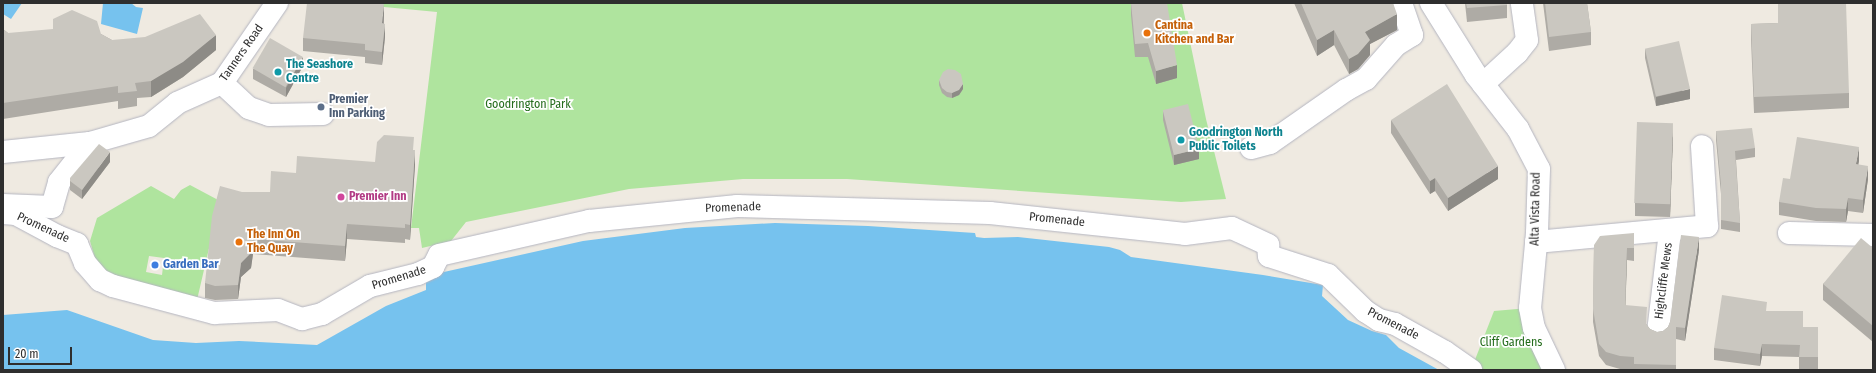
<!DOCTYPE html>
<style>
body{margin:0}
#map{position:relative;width:1876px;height:373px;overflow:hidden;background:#efeae1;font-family:"Fira Sans Condensed",sans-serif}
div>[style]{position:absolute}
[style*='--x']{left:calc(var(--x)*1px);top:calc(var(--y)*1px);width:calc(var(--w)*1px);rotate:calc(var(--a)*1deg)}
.green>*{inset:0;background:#afe49e}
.water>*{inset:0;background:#76c2ee}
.roads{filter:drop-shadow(0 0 1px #b4b5c0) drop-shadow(0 0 1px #b4b5c0)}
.minor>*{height:22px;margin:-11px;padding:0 11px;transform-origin:11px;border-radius:11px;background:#fff}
.wall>*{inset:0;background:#aeaba5}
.shaded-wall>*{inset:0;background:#8d8b86}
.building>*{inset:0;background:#cac7c0;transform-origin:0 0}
.dots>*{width:11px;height:11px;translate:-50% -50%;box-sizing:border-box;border:2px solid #fff;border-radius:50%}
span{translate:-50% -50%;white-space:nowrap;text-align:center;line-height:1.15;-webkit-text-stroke:3.5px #fff;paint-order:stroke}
.food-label{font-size:12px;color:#c56008;font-weight:700}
.left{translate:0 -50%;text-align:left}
.street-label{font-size:12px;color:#2e2e2e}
.culture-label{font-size:12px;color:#0d838f;font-weight:700}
.service-label{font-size:12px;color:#4e5e75;font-weight:700}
.park-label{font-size:12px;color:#246c1c}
.hotel-label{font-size:12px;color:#b23c85;font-weight:700}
.shop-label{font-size:12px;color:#366cbe;font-weight:700}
.frame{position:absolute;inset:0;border:4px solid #2e2e2e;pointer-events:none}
.scale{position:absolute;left:8px;top:347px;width:64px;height:18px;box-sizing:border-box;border:2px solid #2e2e2e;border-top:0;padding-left:5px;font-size:12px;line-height:14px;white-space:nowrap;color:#2e2e2e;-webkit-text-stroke:3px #fff;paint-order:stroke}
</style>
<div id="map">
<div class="green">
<i style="clip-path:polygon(342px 3px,1182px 3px,1206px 119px,1226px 199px,1181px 202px,847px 179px,743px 179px,629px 189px,466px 222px,451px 241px,422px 248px,419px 228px,411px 228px,437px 12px)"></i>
<i style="clip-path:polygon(evenodd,190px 185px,220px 201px,197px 300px,105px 274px,96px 262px,90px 241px,97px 218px,151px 186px,174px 199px,181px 190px,190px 185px,149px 256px,164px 258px,162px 275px,146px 272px,149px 256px)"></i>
<i style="clip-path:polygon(1530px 308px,1554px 370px,1471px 370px,1494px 311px)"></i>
</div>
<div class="water">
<i style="clip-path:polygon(3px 3px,22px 3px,11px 19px,3px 14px)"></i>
<i style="clip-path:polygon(103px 3px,131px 3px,136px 7px,143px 8px,137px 34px,101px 24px)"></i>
<i style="clip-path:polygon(775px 223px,868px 226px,975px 233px,976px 237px,984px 238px,1018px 237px,1109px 247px,1120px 250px,1131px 257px,1263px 275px,1323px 285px,1322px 296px,1348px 320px,1372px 331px,1386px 335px,1399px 348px,1439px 370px,3px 370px,3px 315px,67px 310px,153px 340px,196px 343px,239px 341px,317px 345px,386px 306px,426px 290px,426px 276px,583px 241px,685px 228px)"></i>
</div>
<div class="roads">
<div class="minor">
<i style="--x:1431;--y:3;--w:85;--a:58"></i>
<i style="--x:1476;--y:75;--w:68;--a:52.1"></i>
<i style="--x:1518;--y:129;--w:45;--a:62.3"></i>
<i style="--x:1539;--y:169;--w:64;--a:91.8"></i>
<i style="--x:1537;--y:233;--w:75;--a:95.3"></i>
<i style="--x:1530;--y:308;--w:20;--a:79"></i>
<i style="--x:1534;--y:328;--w:47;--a:64.5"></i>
<i style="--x:222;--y:83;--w:37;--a:43"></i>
<i style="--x:249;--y:108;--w:21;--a:19"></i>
<i style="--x:269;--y:115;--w:54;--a:-1.1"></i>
<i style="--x:1483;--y:84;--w:46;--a:-42.4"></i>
<i style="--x:1517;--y:53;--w:16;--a:-52"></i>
<i style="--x:1527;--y:40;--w:37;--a:-98"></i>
<i style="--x:1251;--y:148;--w:20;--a:-15"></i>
<i style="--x:1270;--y:143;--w:93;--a:-34.9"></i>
<i style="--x:1346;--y:90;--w:23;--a:-29"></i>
<i style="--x:1366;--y:79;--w:45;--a:-48.6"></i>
<i style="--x:1396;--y:45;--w:19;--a:-32"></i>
<i style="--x:1412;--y:35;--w:34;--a:-109"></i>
<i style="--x:3;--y:152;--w:87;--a:-5.9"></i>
<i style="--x:90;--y:143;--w:61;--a:-16.1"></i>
<i style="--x:149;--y:126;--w:36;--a:-39"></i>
<i style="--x:177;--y:103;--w:49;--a:-24"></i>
<i style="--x:222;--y:83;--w:97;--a:-55.5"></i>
<i style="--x:3;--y:205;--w:49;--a:2.3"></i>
<i style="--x:52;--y:207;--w:26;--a:-74"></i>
<i style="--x:59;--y:182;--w:50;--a:-51.5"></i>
<i style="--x:3;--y:213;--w:13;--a:4"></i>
<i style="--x:16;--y:214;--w:47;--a:28.2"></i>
<i style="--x:57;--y:236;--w:22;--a:22"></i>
<i style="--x:77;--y:244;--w:21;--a:67"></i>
<i style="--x:85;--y:263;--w:23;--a:49"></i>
<i style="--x:100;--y:280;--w:14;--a:25"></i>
<i style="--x:113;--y:286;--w:105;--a:15"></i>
<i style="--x:214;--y:313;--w:64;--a:-2.7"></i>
<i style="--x:278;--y:310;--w:26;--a:21"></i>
<i style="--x:302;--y:319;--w:21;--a:-14"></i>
<i style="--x:322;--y:314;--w:56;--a:-30.3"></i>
<i style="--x:370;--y:286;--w:49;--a:-14"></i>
<i style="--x:418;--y:274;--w:17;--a:-25"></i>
<i style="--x:433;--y:267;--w:13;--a:-63"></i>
<i style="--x:439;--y:255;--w:154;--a:-12.8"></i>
<i style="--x:589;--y:221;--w:149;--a:-5.8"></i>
<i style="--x:737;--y:206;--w:253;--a:1.6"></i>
<i style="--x:990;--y:213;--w:196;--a:6.1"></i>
<i style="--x:1185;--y:234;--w:47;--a:-7.3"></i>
<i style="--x:1232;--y:228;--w:40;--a:25"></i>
<i style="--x:1268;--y:245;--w:11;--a:85"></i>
<i style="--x:1269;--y:256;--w:62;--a:17.9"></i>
<i style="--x:1328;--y:275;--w:52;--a:44.2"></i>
<i style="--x:1365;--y:311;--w:17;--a:33"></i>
<i style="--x:1379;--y:320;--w:16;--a:14"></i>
<i style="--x:1395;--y:324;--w:57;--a:29.2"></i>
<i style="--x:1445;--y:352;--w:32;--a:35"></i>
<i style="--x:1789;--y:233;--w:84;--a:1.4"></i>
<i style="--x:1536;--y:242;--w:172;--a:-5.3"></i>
<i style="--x:1707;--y:226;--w:80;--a:-93.6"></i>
<i style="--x:1658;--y:332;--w:102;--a:-83.2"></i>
</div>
</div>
<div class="wall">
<i style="clip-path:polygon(1131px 3px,1177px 78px,1156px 84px,1148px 57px,1135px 57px,1131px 15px)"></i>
<i style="clip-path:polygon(1294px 3px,1393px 3px,1397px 30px,1370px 44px,1370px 55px,1358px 69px,1349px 74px,1334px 45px,1317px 56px)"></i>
<i style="clip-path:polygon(1465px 3px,1507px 3px,1507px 18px,1467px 22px)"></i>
<i style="clip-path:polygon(1543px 3px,1587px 3px,1591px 32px,1591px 45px,1549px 51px)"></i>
<i style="clip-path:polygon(1778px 4px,1849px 93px,1849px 108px,1754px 113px,1751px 39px,1751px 24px,1778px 23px)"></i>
<i style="clip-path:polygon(384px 16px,384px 24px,385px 37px,382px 65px,365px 63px,365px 57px,303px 51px,303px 38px)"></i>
<i style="clip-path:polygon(3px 29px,8px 33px,101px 34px,112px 40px,216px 50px,183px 77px,151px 97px,137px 98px,137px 106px,118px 109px,118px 101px,3px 119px)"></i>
<i style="clip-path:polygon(1645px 49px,1690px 99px,1656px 106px,1645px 58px)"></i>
<i style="clip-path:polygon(303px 66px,286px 97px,253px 79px,253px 69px)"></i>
<i style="clip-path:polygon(939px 80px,963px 89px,959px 95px,952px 98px,947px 97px,942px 93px,939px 85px)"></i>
<i style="clip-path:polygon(1163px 111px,1199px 159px,1174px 165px,1163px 120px)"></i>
<i style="clip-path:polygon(1391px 120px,1498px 179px,1448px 211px,1435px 191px,1430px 194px,1391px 133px)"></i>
<i style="clip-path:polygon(1716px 131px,1755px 148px,1755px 157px,1736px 160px,1740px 223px,1740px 232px,1721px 229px,1721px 194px,1716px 140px)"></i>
<i style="clip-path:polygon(1673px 136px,1670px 217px,1635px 216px,1635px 203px)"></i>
<i style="clip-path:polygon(414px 150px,415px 165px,410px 240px,405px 239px,405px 243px,347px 239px,345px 261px,253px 254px,251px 268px,241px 277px,238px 299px,215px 300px,205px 298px,205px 283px,242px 192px,270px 192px,296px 173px,375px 162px)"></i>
<i style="clip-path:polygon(1859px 161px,1858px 164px,1868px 179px,1863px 213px,1848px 211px,1846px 222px,1816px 221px,1779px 215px,1779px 202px,1790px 179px)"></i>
<i style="clip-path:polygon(110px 162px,82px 199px,70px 190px,70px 181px)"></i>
<i style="clip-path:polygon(1594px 245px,1634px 248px,1634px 261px,1627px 260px,1625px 305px,1647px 325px,1650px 329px,1657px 332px,1663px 331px,1668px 327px,1699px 250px,1685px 341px,1676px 339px,1676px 370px,1634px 370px,1620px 369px,1606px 365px,1599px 356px,1593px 322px)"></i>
<i style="clip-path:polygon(1873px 248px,1873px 342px,1823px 300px,1823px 284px)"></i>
<i style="clip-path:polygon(1767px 311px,1803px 327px,1818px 327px,1818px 369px,1799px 369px,1799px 357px,1762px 356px,1760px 366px,1714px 360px,1714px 348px)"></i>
</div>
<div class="shaded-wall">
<i style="clip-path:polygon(384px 3px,384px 16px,382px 37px,382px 23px)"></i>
<i style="clip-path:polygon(1397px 14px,1397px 30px,1370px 44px,1370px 55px,1358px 69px,1349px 74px,1349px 59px,1365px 32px)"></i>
<i style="clip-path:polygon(385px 24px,385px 37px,382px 65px,382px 52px)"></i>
<i style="clip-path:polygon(1334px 30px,1334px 45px,1317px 56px,1317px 40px)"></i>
<i style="clip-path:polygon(216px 35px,216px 50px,183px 77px,151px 97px,151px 81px)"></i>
<i style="clip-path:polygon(303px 57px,303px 66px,286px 97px,286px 88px)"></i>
<i style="clip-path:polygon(1177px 65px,1177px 78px,1156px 84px,1156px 71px)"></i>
<i style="clip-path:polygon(963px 84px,963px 89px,959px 95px,952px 98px,952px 93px)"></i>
<i style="clip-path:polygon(1690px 89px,1690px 99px,1656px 106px,1656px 97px)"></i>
<i style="clip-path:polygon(1673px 123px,1673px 136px,1670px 217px,1670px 204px)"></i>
<i style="clip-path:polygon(1859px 147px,1859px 161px,1856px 177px,1856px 164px)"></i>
<i style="clip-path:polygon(1199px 149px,1199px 159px,1174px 165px,1174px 155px)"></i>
<i style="clip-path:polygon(415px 150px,415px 165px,410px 240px,410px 225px)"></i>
<i style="clip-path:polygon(110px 152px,110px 162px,82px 199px,82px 190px)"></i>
<i style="clip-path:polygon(1498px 166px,1498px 179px,1448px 211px,1448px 198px)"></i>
<i style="clip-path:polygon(1868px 166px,1868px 179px,1863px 213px,1863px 200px)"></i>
<i style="clip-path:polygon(1435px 178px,1435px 191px,1430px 194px,1430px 181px)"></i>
<i style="clip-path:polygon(1848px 198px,1848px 211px,1846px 222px,1846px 209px)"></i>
<i style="clip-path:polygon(347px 224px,347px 239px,345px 261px,345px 246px)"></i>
<i style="clip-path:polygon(1699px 237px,1699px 250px,1685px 341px,1685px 328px)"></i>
<i style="clip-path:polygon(253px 239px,253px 254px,251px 268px,241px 277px,238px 299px,238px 285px,241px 263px)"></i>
<i style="clip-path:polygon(1627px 248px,1627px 260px,1625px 317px,1625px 305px)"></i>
<i style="clip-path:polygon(1762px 344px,1762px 356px,1760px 366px,1760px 354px)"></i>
</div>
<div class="building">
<i style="clip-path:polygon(307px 3px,384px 3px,382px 23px,385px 24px,382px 52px,365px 50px,365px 44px,303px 38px)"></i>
<i style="clip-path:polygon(1131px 3px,1167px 3px,1177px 65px,1156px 71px,1148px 43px,1135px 44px)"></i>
<i style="clip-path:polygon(1301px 3px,1393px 3px,1397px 14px,1365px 32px,1370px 40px,1358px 54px,1349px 59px,1334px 30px,1317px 40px)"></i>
<i style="clip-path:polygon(1466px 3px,1507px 3px,1507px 5px,1467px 8px)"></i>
<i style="clip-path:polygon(1545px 3px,1587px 3px,1591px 32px,1549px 37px)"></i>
<i style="clip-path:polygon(1810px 3px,1846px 3px,1849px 93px,1754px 97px,1751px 24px,1778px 23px,1778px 4px)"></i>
<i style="clip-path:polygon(72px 10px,97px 21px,101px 34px,112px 40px,145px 37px,200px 14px,216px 35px,183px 62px,151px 81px,135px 83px,137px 91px,118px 93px,118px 86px,3px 103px,3px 29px,8px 33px,53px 29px,53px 19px)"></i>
<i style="left:270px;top:38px;width:38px;height:35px;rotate:30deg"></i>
<i style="left:1679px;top:41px;width:49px;height:35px;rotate:77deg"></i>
<i style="clip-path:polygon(948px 69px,955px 70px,961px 74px,963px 84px,959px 90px,952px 93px,947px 92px,942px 88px,939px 80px,943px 72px)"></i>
<i style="clip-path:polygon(1447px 84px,1498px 166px,1448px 198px,1435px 178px,1430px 181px,1391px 120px)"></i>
<i style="left:1188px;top:104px;width:46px;height:26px;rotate:76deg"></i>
<i style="left:1637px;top:122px;width:36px;height:81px;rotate:2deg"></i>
<i style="clip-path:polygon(1752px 128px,1755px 148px,1735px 151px,1740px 223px,1721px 220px,1721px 185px,1716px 131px)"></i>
<i style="clip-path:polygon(384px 135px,414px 137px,413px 150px,415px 150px,410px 225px,405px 224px,405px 228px,347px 224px,345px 246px,253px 239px,251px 253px,241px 263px,238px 285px,215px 286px,205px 283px,212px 216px,220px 186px,242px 192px,270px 192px,271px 171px,296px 173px,297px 156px,375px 162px,377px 142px)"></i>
<i style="clip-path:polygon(1797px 137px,1859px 147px,1856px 164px,1868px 166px,1863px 200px,1848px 198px,1846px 209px,1816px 208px,1779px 202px,1783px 178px,1790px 179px)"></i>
<i style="clip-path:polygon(99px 144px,110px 152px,82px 190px,70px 181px,70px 178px)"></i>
<i style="clip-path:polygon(1634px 233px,1634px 248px,1627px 248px,1625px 305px,1647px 307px,1646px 324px,1650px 329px,1657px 332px,1663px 331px,1668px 327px,1670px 322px,1681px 235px,1699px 237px,1685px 328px,1676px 327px,1676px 365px,1634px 364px,1634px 357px,1620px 356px,1606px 352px,1599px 344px,1593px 309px,1594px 245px,1600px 236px)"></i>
<i style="clip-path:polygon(1861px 238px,1873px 248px,1873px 326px,1823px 284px)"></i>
<i style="clip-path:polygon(1722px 295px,1767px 302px,1766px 311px,1803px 311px,1803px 327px,1818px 327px,1818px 357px,1799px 357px,1800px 345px,1762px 344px,1760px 354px,1714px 348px)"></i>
</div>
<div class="dots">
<i style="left:1147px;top:33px;background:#e8710a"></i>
<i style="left:278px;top:72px;background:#0f9aa8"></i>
<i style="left:321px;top:107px;background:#5c6f8a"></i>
<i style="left:1181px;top:140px;background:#0f9aa8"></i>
<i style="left:341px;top:197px;background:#d1479c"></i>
<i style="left:239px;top:242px;background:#e8710a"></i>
<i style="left:155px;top:265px;background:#3f7fe0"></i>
</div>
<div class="food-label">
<span class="left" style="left:1155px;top:33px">Cantina<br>Kitchen and Bar</span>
<span class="left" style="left:247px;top:242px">The Inn On<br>The Quay</span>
</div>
<div class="street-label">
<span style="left:242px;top:53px;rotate:-55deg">Tanners Road</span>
<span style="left:733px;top:208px;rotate:-2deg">Promenade</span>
<span style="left:1536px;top:209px;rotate:-89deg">Alta Vista Road</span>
<span style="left:1057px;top:220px;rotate:6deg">Promenade</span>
<span style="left:43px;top:228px;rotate:25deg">Promenade</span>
<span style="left:399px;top:278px;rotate:-17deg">Promenade</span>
<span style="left:1664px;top:281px;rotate:-83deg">Highcliffe Mews</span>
<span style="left:1393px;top:324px;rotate:27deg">Promenade</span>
</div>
<div class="culture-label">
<span class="left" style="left:286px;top:72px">The Seashore<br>Centre</span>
<span class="left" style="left:1189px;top:140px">Goodrington North<br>Public Toilets</span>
</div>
<div class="service-label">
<span class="left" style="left:329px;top:107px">Premier<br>Inn Parking</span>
</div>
<div class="park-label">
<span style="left:528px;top:105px">Goodrington Park</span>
<span style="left:1511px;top:343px">Cliff Gardens</span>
</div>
<div class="hotel-label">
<span class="left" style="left:349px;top:197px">Premier Inn</span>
</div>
<div class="shop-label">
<span class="left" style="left:163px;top:265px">Garden Bar</span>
</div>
<div class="frame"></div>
<div class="scale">20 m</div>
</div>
